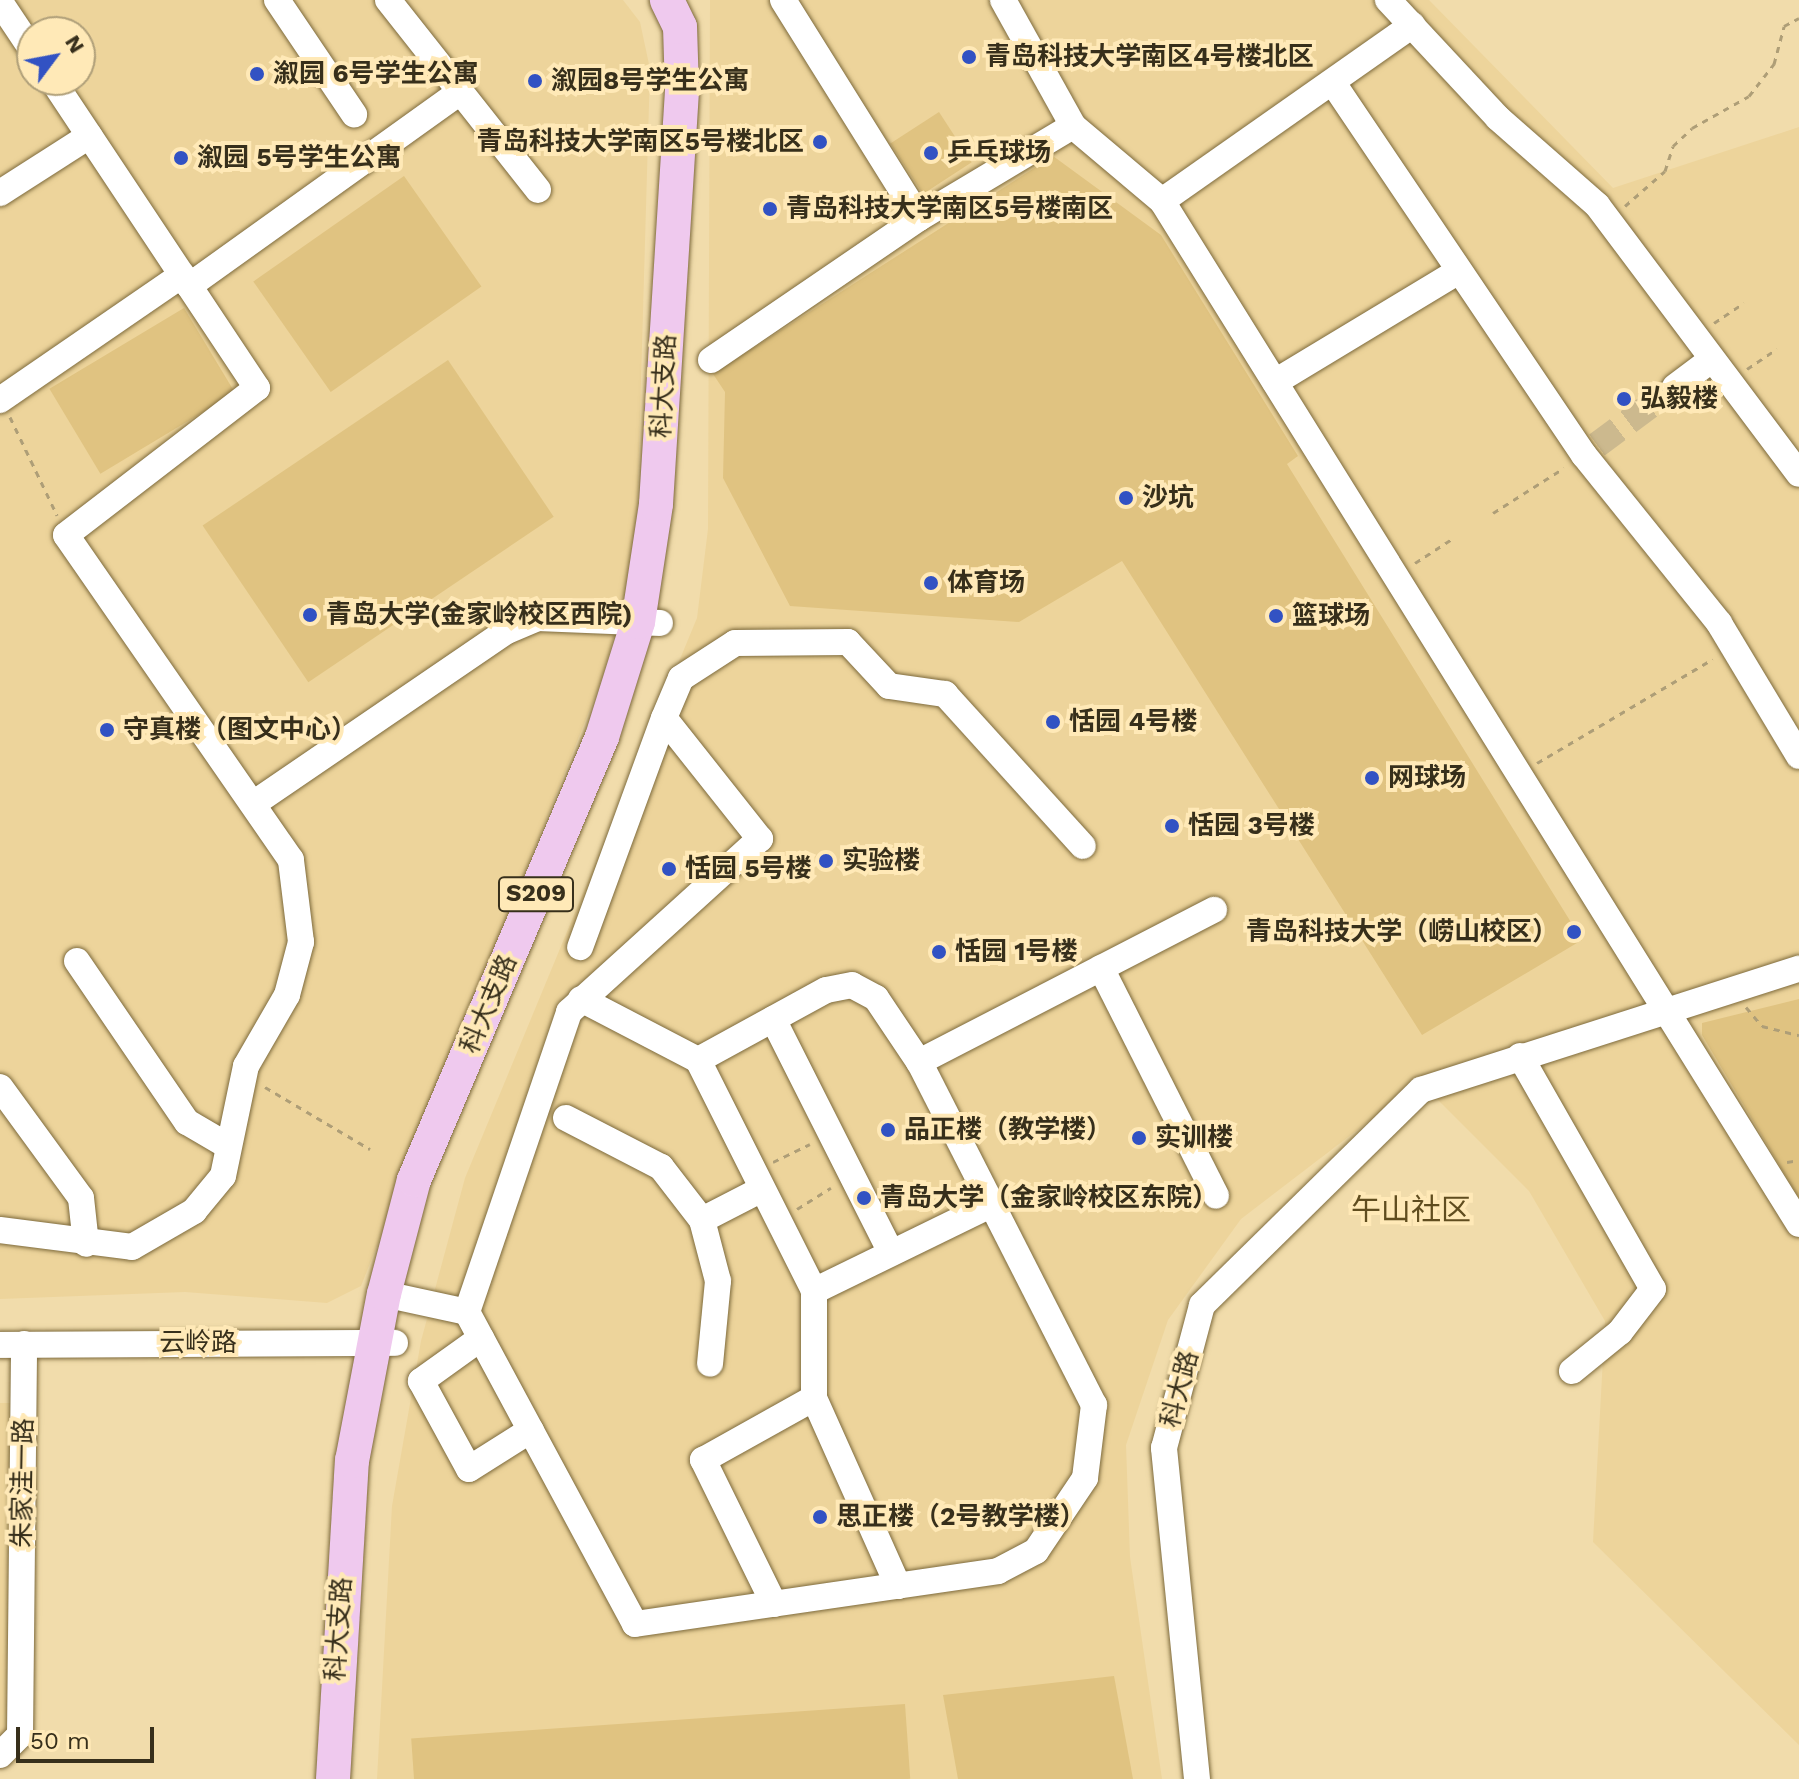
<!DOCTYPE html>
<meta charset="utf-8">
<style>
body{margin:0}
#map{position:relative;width:1799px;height:1779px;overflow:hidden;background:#f1dcab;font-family:"Work Sans","Noto Sans SC",sans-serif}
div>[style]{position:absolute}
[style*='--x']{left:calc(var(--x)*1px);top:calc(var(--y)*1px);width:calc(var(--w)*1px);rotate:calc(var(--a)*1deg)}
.built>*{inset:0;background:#edd49b}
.green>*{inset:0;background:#e0c381;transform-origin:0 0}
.minor-tunnel>*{height:26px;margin-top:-13px;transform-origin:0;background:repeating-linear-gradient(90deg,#ccb98e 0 26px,transparent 0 39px)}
.path>*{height:3px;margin-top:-1.5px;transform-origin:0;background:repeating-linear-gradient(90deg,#ae9e77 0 6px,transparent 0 12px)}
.roads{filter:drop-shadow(0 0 2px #7d6a3c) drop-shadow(0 0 2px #7d6a3c)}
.minor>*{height:26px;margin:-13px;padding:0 13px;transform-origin:13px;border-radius:13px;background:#fff}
.major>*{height:34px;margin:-17px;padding:0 17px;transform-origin:17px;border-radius:17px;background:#efc9ee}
.dots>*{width:22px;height:22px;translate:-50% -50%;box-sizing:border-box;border:4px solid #ffe9b7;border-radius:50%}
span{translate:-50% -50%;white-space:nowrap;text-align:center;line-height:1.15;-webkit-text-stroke:8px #ffe9b7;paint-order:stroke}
.shield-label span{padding:2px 6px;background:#ffe9b7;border:2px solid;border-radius:6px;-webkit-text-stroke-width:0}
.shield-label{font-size:24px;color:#372f1b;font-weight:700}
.poi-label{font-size:26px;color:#372f1b;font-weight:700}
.left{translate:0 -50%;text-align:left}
.right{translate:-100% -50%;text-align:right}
.street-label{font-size:26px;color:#372f1b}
.quarter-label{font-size:30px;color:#604d1f}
.north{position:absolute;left:16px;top:16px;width:80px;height:80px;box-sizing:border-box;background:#ffe9b7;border:2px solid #af9f79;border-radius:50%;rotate:58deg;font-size:22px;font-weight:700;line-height:32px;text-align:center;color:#372f1b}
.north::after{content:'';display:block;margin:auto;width:28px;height:36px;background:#3252c3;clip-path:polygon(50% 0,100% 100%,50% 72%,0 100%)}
.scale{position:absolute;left:16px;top:1727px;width:138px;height:36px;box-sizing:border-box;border:4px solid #372f1b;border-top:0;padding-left:10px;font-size:24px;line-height:28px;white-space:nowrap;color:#372f1b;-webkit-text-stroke:6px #ffe9b7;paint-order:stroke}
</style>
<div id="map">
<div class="built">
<i style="clip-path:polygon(evenodd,0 0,623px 0,640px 22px,650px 69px,636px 554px,603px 676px,361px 1286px,327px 1303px,185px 1292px,0 1299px,0 0,32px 32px,80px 32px,80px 80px,32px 80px,32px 32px)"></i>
<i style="clip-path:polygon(710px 0,1429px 0,1613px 188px,1799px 127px,1799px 1745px,1593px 1542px,1605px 1321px,1529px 1191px,1420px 1082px,1241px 1219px,1168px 1320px,1126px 1445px,1130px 1557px,1162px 1779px,377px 1779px,392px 1506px,421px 1341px,465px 1178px,697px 618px,708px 529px)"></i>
<i style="clip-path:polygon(0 1403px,11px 1403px,14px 1726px,0 1746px)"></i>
</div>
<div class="green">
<i style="left:939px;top:112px;width:60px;height:58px;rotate:57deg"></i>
<i style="clip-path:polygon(1053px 156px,1161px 235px,1298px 456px,1287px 464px,1582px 940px,1422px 1035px,1122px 561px,1019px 622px,790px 606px,723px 478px,725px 392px,713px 374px)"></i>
<i style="left:404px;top:176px;width:135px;height:184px;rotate:55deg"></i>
<i style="left:184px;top:308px;width:99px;height:157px;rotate:59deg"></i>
<i style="left:448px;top:360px;width:189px;height:296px;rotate:56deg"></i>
<i style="clip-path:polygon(1799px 999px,1799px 1198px,1702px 1035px,1702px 1023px)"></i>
<i style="clip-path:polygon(1114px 1676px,1133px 1779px,958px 1779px,943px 1695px)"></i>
<i style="left:905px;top:1704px;width:75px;height:495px;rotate:86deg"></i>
</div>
<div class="minor-tunnel">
<i style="--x:1597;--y:445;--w:97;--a:-36.6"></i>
</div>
<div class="path">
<i style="--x:1625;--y:206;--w:53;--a:-41.2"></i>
<i style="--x:1665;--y:171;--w:26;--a:-72"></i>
<i style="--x:1673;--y:146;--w:26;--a:-43"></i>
<i style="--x:1692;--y:128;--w:65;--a:-29.3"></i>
<i style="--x:1749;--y:96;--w:41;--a:-52"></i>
<i style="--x:1774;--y:64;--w:39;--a:-75"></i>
<i style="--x:1784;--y:26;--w:17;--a:-28"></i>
<i style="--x:1714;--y:323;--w:36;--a:-34"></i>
<i style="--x:1747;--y:369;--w:36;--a:-34"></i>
<i style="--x:10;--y:417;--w:109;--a:64.4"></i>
<i style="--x:1493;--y:513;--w:84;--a:-32.4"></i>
<i style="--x:1415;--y:563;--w:44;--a:-33"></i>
<i style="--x:1537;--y:763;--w:204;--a:-30.6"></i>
<i style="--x:1746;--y:1007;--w:25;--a:50"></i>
<i style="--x:1762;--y:1026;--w:38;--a:14"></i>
<i style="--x:265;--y:1087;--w:122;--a:30.6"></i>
<i style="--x:773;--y:1162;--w:41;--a:-25.9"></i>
<i style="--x:1787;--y:1162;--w:12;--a:-9"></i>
<i style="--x:797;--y:1209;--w:40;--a:-32"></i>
</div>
<div class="roads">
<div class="minor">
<i style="--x:277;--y:0;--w:138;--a:56"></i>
<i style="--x:388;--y:0;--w:242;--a:51.7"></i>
<i style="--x:783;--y:0;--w:257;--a:58"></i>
<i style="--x:1003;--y:0;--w:144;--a:60.9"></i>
<i style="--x:1073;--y:126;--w:116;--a:40.1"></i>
<i style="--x:1162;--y:201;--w:1205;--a:58.09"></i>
<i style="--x:1388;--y:0;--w:161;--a:47"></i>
<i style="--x:1498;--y:118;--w:132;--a:41.3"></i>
<i style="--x:1597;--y:205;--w:336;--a:53.1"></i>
<i style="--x:0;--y:2;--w:58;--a:56.3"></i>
<i style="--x:1333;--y:83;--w:449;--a:56"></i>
<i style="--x:1584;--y:455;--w:216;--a:51.2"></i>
<i style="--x:1719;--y:623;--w:155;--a:59"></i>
<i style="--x:0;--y:193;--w:106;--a:-32.6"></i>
<i style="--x:1162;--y:201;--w:306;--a:-35.1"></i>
<i style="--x:189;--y:286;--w:333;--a:-35.6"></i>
<i style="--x:711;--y:360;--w:252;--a:-34.3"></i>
<i style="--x:919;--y:218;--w:179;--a:-30.9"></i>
<i style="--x:1275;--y:382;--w:213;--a:-31.1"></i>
<i style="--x:1675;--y:387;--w:45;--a:-36.9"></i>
<i style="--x:0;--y:400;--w:221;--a:-34.5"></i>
<i style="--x:664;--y:718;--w:43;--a:-67"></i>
<i style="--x:681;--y:678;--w:64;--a:-32.9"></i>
<i style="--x:735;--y:643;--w:113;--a:-0.5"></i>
<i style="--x:848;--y:642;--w:60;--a:47"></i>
<i style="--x:889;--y:686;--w:57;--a:8.1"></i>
<i style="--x:945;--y:694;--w:205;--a:47.8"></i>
<i style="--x:253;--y:804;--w:307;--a:-34.3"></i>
<i style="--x:507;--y:631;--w:34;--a:-23"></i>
<i style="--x:538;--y:618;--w:122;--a:2.3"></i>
<i style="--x:77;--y:961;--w:195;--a:55.7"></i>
<i style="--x:187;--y:1122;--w:48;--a:30.3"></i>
<i style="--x:1101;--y:968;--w:255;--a:63.2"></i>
<i style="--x:773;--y:1019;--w:262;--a:63.2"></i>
<i style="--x:1520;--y:1056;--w:268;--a:60.3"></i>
<i style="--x:1653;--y:1289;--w:54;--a:127.5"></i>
<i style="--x:1620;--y:1332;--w:62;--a:140.9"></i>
<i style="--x:698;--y:1060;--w:258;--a:63.3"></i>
<i style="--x:814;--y:1291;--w:107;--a:90"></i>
<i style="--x:814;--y:1398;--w:206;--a:65.9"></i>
<i style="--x:919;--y:1062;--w:332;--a:-27.3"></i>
<i style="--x:0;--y:1087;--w:137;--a:53.9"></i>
<i style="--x:81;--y:1198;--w:46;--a:83.8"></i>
<i style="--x:566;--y:1118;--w:107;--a:27.3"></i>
<i style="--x:661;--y:1167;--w:67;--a:52.3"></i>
<i style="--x:702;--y:1220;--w:65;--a:-27.3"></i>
<i style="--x:702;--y:1220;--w:63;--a:75.3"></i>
<i style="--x:718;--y:1281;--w:83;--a:95.5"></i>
<i style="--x:0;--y:1230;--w:133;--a:7.3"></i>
<i style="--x:132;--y:1247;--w:72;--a:-30.1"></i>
<i style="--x:194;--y:1211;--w:45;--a:-50.4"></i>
<i style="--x:223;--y:1176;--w:112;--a:-78.2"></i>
<i style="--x:246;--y:1066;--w:82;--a:-60"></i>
<i style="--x:287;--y:995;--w:55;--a:-75.2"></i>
<i style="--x:301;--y:942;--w:83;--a:-97"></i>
<i style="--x:291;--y:860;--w:395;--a:-124.7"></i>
<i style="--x:66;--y:535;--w:241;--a:-37.6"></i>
<i style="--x:257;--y:388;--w:370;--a:-123.6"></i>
<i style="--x:814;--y:1291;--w:198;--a:-26"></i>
<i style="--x:384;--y:1294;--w:85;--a:12.2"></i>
<i style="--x:467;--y:1312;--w:317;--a:-71.2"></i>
<i style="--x:569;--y:1012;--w:258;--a:-42.2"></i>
<i style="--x:760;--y:839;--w:154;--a:-128.4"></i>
<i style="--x:664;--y:718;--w:244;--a:110.1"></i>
<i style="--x:467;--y:1312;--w:354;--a:61.7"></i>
<i style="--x:635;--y:1624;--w:367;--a:-8.3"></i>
<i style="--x:998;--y:1571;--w:43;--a:-27.8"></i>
<i style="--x:1036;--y:1551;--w:88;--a:-56.1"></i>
<i style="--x:1085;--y:1478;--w:74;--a:-83"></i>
<i style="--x:1094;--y:1405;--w:385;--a:-117"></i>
<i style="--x:919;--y:1062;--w:77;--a:-123.9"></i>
<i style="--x:876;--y:998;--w:27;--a:-152"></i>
<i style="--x:852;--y:985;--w:26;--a:169"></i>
<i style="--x:826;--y:990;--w:146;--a:151.3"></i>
<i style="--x:698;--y:1060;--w:132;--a:-152.5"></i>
<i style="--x:481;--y:1338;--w:74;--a:144.4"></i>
<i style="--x:421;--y:1381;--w:100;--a:61.4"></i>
<i style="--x:469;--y:1469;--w:73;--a:-32.2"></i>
<i style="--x:0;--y:1345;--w:395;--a:-0.3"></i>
<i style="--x:774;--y:1604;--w:161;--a:-116.2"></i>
<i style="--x:703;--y:1460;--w:127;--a:-29.2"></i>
<i style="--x:0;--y:1755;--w:28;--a:-45"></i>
<i style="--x:20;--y:1735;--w:391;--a:-89.4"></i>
<i style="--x:1197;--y:1779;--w:333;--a:-95.7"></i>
<i style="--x:1164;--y:1448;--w:148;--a:-75.1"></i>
<i style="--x:1202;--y:1305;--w:307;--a:-44.5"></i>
<i style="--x:1421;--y:1090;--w:397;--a:-17.8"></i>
</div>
<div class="major">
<i style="--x:333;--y:1779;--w:319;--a:-86.6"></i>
<i style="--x:352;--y:1461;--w:170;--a:-79.2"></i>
<i style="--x:384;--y:1294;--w:118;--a:-75.3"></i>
<i style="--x:414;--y:1180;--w:481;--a:-67"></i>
<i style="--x:602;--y:737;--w:121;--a:-72.6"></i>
<i style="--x:638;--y:622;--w:119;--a:-81.3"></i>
<i style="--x:656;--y:504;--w:415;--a:-86.4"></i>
<i style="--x:682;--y:90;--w:63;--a:-91.8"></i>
<i style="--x:680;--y:27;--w:30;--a:-116"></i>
</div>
</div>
<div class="dots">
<i style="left:969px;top:57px;background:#3252c3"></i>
<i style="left:257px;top:74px;background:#3252c3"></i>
<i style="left:535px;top:81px;background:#3252c3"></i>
<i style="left:820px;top:142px;background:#3252c3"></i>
<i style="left:931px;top:153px;background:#3252c3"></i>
<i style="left:181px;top:158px;background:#3252c3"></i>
<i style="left:770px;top:209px;background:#3252c3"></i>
<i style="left:1624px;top:399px;background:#3252c3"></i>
<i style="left:1126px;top:498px;background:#3252c3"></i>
<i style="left:931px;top:583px;background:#3252c3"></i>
<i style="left:310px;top:615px;background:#3252c3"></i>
<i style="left:1276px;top:616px;background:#3252c3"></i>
<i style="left:1053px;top:722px;background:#3252c3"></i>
<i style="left:107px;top:730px;background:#3252c3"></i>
<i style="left:1372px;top:778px;background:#3252c3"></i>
<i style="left:1172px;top:826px;background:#3252c3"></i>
<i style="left:826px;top:861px;background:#3252c3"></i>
<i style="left:669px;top:869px;background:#3252c3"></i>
<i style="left:1574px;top:932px;background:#3252c3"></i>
<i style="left:939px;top:952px;background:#3252c3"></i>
<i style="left:888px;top:1130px;background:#3252c3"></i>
<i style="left:1139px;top:1138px;background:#3252c3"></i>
<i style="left:864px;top:1198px;background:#3252c3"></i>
<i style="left:820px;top:1517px;background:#3252c3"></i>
</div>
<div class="shield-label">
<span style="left:536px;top:894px">S209</span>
</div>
<div class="poi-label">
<span class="left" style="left:985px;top:57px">青岛科技大学南区4号楼北区</span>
<span class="left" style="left:273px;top:74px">溆园 6号学生公寓</span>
<span class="left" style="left:551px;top:81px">溆园8号学生公寓</span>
<span class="right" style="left:804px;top:142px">青岛科技大学南区5号楼北区</span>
<span class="left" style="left:947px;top:153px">乒乓球场</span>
<span class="left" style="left:197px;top:158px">溆园 5号学生公寓</span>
<span class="left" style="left:786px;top:209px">青岛科技大学南区5号楼南区</span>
<span class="left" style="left:1640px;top:399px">弘毅楼</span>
<span class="left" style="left:1142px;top:498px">沙坑</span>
<span class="left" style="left:947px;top:583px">体育场</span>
<span class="left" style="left:326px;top:615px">青岛大学(金家岭校区西院)</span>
<span class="left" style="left:1292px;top:616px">篮球场</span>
<span class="left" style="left:1069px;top:722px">恬园 4号楼</span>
<span class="left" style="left:123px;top:730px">守真楼（图文中心）</span>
<span class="left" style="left:1388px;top:778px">网球场</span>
<span class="left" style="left:1188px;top:826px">恬园 3号楼</span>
<span class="left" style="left:842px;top:861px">实验楼</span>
<span class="left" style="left:685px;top:869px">恬园 5号楼</span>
<span class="right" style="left:1558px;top:932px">青岛科技大学（崂山校区）</span>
<span class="left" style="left:955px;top:952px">恬园 1号楼</span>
<span class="left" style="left:904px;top:1130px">品正楼（教学楼）</span>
<span class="left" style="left:1155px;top:1138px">实训楼</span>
<span class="left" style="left:880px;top:1198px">青岛大学（金家岭校区东院）</span>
<span class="left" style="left:836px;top:1517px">思正楼（2号教学楼）</span>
</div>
<div class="street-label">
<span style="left:664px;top:386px;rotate:-87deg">科大支路</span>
<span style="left:489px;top:1004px;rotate:-67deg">科大支路</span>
<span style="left:198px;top:1343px">云岭路</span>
<span style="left:1180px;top:1389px;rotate:-75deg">科大路</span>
<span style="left:23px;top:1483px;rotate:-89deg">朱家洼一路</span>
<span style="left:339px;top:1629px;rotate:-86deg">科大支路</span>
</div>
<div class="quarter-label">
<span style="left:1411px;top:1210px">午山社区</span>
</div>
<div class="north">N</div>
<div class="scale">50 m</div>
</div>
